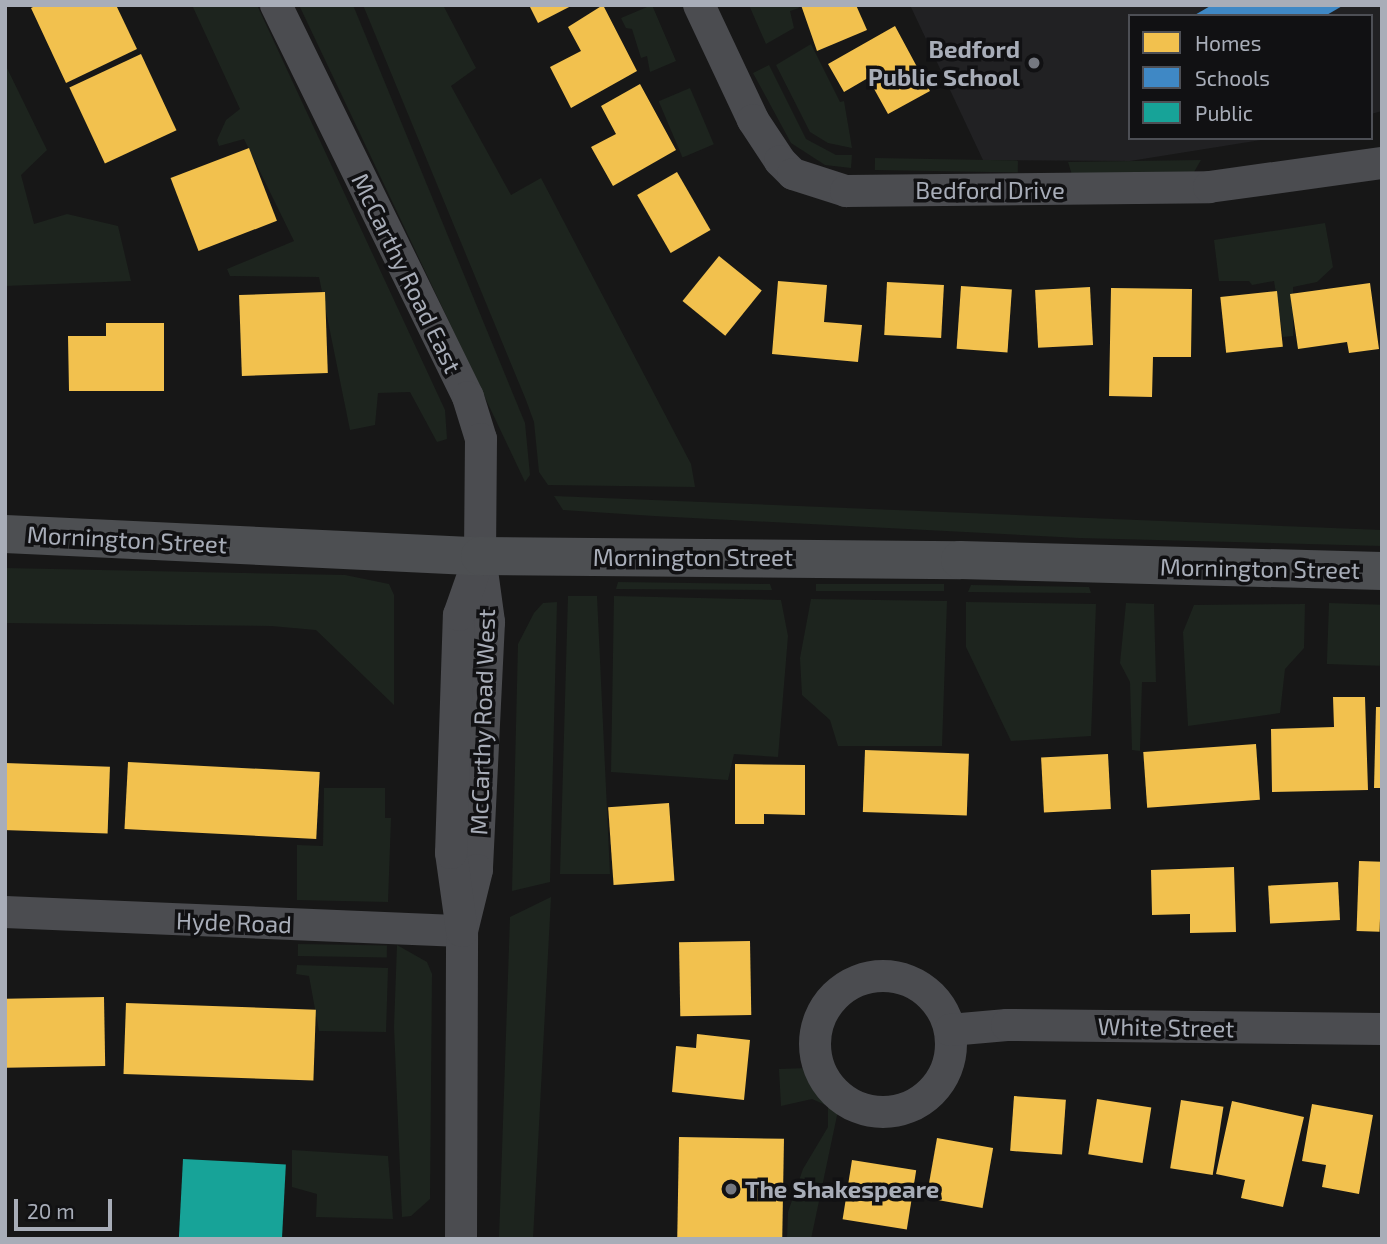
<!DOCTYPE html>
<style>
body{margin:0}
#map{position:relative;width:1387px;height:1244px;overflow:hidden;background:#171717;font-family:"Exo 2",sans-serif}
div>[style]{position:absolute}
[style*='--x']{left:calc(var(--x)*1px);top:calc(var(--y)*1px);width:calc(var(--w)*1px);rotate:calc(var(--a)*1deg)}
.built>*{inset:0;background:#212123}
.green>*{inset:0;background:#1d241e;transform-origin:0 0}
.homes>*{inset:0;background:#f2c14e;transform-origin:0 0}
.schools>*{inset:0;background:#3f88c5}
.public>*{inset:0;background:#17a398;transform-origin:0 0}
.minor>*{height:32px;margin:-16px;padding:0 16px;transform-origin:16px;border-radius:16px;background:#4b4c50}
.minor>.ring{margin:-16px;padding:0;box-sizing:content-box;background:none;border:32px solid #4b4c50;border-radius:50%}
.major>*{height:38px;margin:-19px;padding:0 19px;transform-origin:19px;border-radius:19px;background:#4d4f52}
.dots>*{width:19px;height:19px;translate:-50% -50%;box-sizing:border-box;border:4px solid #111113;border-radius:50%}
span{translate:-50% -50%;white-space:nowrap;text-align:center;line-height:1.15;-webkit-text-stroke:7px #111113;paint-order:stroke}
.poi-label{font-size:24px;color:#a8adb8;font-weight:700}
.right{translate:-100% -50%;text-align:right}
.left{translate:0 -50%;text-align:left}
.street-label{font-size:24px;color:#a8adb8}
.frame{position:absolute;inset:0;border:7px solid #a8adb8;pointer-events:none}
.legend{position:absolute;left:1128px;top:14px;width:245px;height:126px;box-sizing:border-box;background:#111113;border:2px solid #4d4f55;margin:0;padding:9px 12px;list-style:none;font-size:21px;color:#a8adb8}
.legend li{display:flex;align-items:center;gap:14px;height:35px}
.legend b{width:35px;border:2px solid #4d4f55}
.scale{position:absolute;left:14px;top:1199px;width:98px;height:32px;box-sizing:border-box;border:4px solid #a8adb8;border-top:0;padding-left:9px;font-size:21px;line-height:24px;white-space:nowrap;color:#a8adb8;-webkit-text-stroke:5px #111113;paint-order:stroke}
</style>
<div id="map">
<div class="built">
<i style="clip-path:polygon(910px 5px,1382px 5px,1382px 111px,1371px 114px,1371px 16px,1130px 16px,1130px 138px,1274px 138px,1130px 161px,983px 160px)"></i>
</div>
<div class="green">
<i style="clip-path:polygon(192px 5px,257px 5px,445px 410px,447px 439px,437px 442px,410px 392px,378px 393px,375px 425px,350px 430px,319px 277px,230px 276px,227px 269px,294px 241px,244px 139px,219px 146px,217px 140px,226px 120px,240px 109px)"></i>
<i style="clip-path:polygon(299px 5px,353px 5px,525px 423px,530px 475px,525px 482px)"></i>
<i style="clip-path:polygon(363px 5px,443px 5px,476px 68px,451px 86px,511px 195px,541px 178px,691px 464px,695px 487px,548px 485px,539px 472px,534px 422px,526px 400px)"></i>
<i style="clip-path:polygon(652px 5px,676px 61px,650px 72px,647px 56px,641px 58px,632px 29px,626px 28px,621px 18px)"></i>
<i style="clip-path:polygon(749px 5px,798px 5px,799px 8px,790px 11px,794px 28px,766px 44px)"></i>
<i style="clip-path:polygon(811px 44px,840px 102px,844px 101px,852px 148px,828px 143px,810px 132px,776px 65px)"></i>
<i style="clip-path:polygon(5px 64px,47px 150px,21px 175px,34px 224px,67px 214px,118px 226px,131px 281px,5px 286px)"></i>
<i style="clip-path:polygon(769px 65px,806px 139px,836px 155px,852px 155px,851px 168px,825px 165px,791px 143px,753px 73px)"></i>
<i style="left:690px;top:88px;width:61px;height:34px;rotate:67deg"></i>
<i style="left:875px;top:158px;width:143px;height:12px;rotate:1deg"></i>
<i style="clip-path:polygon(1201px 160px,1194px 172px,1072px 175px,1068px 162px)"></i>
<i style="clip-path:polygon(1325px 223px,1333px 267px,1317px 282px,1293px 287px,1293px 336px,1283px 337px,1274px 281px,1252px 285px,1249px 281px,1219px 281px,1214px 240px)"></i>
<i style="clip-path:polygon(554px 496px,1382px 530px,1382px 546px,1079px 538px,654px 516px,563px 510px)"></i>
<i style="clip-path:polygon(5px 568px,345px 575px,389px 584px,394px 595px,394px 705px,316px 630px,271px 626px,5px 623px)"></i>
<i style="clip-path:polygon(618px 582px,770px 584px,772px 590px,616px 589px)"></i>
<i style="left:816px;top:584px;width:128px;height:7px"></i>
<i style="clip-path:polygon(971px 585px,1089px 587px,1091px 593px,968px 592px)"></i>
<i style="clip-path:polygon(568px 596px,597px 596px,610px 874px,560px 874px)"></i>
<i style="clip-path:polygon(614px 596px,781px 600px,788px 636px,778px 757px,734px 754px,728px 780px,611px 772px)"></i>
<i style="clip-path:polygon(811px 599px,947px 601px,942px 746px,838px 746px,830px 720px,802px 695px,800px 658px)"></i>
<i style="clip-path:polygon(557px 602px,550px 882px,512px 891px,518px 644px,534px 613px,543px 603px)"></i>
<i style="clip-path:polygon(966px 602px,1096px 604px,1091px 736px,1011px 741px,966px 647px)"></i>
<i style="clip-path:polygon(1126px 603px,1154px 604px,1156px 682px,1142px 682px,1140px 751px,1132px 750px,1130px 682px,1120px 663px)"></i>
<i style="left:1329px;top:603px;width:53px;height:61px;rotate:2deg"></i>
<i style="clip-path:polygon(1305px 604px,1304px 648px,1285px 669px,1280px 713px,1188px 726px,1183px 632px,1194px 605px)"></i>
<i style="clip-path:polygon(324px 788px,385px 788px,385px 818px,391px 818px,388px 902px,297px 900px,297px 845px,323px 846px)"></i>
<i style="clip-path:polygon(551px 897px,533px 1239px,499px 1239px,510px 917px)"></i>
<i style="left:298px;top:944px;width:89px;height:12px;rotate:1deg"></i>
<i style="clip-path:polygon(397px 945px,427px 962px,432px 974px,430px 1199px,411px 1216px,402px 1217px,394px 1027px)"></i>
<i style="clip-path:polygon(297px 965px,388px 968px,386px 1032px,319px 1031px,309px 976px,296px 974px)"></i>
<i style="clip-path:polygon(808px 1068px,839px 1106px,811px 1239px,787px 1239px,788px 1212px,803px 1169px,828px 1127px,828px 1106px,812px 1099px,781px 1106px,779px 1069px)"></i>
<i style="clip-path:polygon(292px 1150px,388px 1156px,393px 1219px,316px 1217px,317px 1194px,292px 1187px)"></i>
</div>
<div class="homes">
<i style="clip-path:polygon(37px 5px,116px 5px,137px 49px,66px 83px,31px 8px)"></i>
<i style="clip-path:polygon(529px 5px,573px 5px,538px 23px)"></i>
<i style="clip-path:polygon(603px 5px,637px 71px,571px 108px,550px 67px,581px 51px,568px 27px)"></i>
<i style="clip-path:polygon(801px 5px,856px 5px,867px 30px,817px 51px)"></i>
<i style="clip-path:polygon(895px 26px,930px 91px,888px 114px,868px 78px,844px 92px,828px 64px)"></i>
<i style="left:141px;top:54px;width:84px;height:79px;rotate:65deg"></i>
<i style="clip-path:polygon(640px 84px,676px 150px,613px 186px,591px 147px,616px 134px,601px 106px)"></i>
<i style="left:249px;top:148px;width:78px;height:84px;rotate:69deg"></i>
<i style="left:677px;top:172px;width:67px;height:46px;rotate:60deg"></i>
<i style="left:719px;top:256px;width:55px;height:58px;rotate:39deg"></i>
<i style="clip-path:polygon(778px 281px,827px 285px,824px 322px,862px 325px,858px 362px,772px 354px)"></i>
<i style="left:887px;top:282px;width:57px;height:53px;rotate:3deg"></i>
<i style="clip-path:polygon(1370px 283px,1379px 349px,1349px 353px,1347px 342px,1298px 349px,1290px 294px)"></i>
<i style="left:961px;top:286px;width:51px;height:63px;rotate:4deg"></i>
<i style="left:1090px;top:287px;width:58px;height:55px;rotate:87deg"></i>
<i style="clip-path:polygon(1111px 288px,1192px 289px,1191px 357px,1153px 357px,1152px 397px,1109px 396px)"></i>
<i style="left:1277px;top:291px;width:56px;height:57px;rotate:84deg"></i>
<i style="left:325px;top:292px;width:81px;height:86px;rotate:88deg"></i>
<i style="clip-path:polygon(106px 323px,164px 323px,164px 391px,69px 391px,68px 336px,106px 336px)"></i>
<i style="clip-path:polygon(1333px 697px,1365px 697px,1368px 790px,1272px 792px,1271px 729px,1334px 727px)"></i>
<i style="clip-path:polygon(1376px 707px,1382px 707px,1382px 788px,1374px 788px)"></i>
<i style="left:1256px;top:744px;width:56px;height:113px;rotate:86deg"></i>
<i style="left:865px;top:750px;width:104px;height:62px;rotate:2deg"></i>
<i style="left:1108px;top:754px;width:55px;height:67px;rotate:87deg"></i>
<i style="left:128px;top:762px;width:192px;height:67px;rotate:3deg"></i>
<i style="left:5px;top:763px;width:105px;height:67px;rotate:2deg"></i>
<i style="clip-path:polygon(735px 764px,805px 765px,805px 815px,764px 814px,764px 824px,735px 824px)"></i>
<i style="left:669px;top:803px;width:78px;height:61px;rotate:86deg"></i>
<i style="left:1359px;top:861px;width:23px;height:70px;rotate:2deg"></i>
<i style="clip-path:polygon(1234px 867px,1236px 932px,1190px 933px,1190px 914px,1152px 915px,1151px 870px)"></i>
<i style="left:1338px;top:882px;width:38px;height:70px;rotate:87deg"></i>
<i style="left:750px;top:941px;width:74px;height:71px;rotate:89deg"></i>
<i style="left:104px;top:997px;width:69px;height:99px;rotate:89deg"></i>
<i style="left:126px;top:1003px;width:190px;height:71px;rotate:2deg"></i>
<i style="clip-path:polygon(697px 1034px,750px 1040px,744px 1100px,672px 1092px,676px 1046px,696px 1048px)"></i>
<i style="left:1014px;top:1096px;width:52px;height:55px;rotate:4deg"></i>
<i style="left:1097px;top:1099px;width:55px;height:56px;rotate:9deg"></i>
<i style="left:1181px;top:1100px;width:43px;height:69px;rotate:9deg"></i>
<i style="clip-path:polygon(1232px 1101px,1304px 1117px,1283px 1207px,1241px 1198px,1245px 1180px,1216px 1174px)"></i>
<i style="clip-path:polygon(1312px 1104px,1373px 1115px,1359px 1194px,1322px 1187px,1326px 1165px,1302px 1161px)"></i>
<i style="left:679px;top:1137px;width:105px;height:102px;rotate:1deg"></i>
<i style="left:937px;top:1138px;width:57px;height:61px;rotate:10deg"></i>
<i style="left:852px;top:1160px;width:65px;height:60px;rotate:9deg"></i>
</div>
<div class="schools">
<i style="clip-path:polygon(1212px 5px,1344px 5px,1325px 16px,1193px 16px)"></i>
</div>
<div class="public">
<i style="left:183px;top:1159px;width:103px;height:80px;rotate:3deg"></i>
</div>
<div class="minor">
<i style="--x:276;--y:5;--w:436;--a:63.9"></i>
<i style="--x:468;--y:397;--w:44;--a:72.8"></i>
<i style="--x:481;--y:439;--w:117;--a:90.5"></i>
<i style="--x:480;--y:556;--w:67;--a:82.2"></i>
<i style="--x:489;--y:622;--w:248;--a:92.8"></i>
<i style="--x:477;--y:870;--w:63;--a:103.8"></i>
<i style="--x:699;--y:5;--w:127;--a:64.8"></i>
<i style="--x:753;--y:120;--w:49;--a:56.6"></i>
<i style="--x:780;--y:161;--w:18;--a:45"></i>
<i style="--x:793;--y:174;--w:56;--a:17.8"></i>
<i style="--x:846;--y:191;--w:363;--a:-0.6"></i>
<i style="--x:1209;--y:187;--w:175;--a:-7.9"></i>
<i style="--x:5;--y:912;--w:457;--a:2.4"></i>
<i class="ring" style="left:815px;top:976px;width:104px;height:104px"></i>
<i style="--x:950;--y:1030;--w:57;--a:-5"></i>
<i style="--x:1007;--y:1025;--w:375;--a:0.6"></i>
<i style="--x:461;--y:1239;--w:308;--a:-89.8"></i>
<i style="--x:462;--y:931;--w:79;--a:-98"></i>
<i style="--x:451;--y:853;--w:238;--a:-88.1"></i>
<i style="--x:459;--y:615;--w:57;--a:-70.6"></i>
</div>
<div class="major">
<i style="--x:5;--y:534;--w:476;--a:2.7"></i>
<i style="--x:480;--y:556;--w:480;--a:0.5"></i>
<i style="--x:960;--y:560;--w:422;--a:1.5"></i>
</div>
<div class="dots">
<i style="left:1034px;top:63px;background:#757880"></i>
<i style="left:731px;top:1189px;background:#757880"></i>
</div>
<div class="poi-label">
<span class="right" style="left:1020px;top:63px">Bedford<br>Public School</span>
<span class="left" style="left:745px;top:1189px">The Shakespeare</span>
</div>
<div class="street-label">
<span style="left:990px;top:190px">Bedford Drive</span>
<span style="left:407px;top:273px;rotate:64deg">McCarthy Road East</span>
<span style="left:127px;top:539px;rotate:3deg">Mornington Street</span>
<span style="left:693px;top:557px">Mornington Street</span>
<span style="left:1260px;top:568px;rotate:1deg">Mornington Street</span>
<span style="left:482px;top:722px;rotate:-88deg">McCarthy Road West</span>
<span style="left:234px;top:922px;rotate:2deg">Hyde Road</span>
<span style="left:1166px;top:1027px;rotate:1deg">White Street</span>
</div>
<div class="frame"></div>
<ul class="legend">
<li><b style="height:19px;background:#f2c14e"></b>Homes</li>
<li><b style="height:19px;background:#3f88c5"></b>Schools</li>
<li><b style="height:19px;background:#17a398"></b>Public</li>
</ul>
<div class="scale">20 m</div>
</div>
